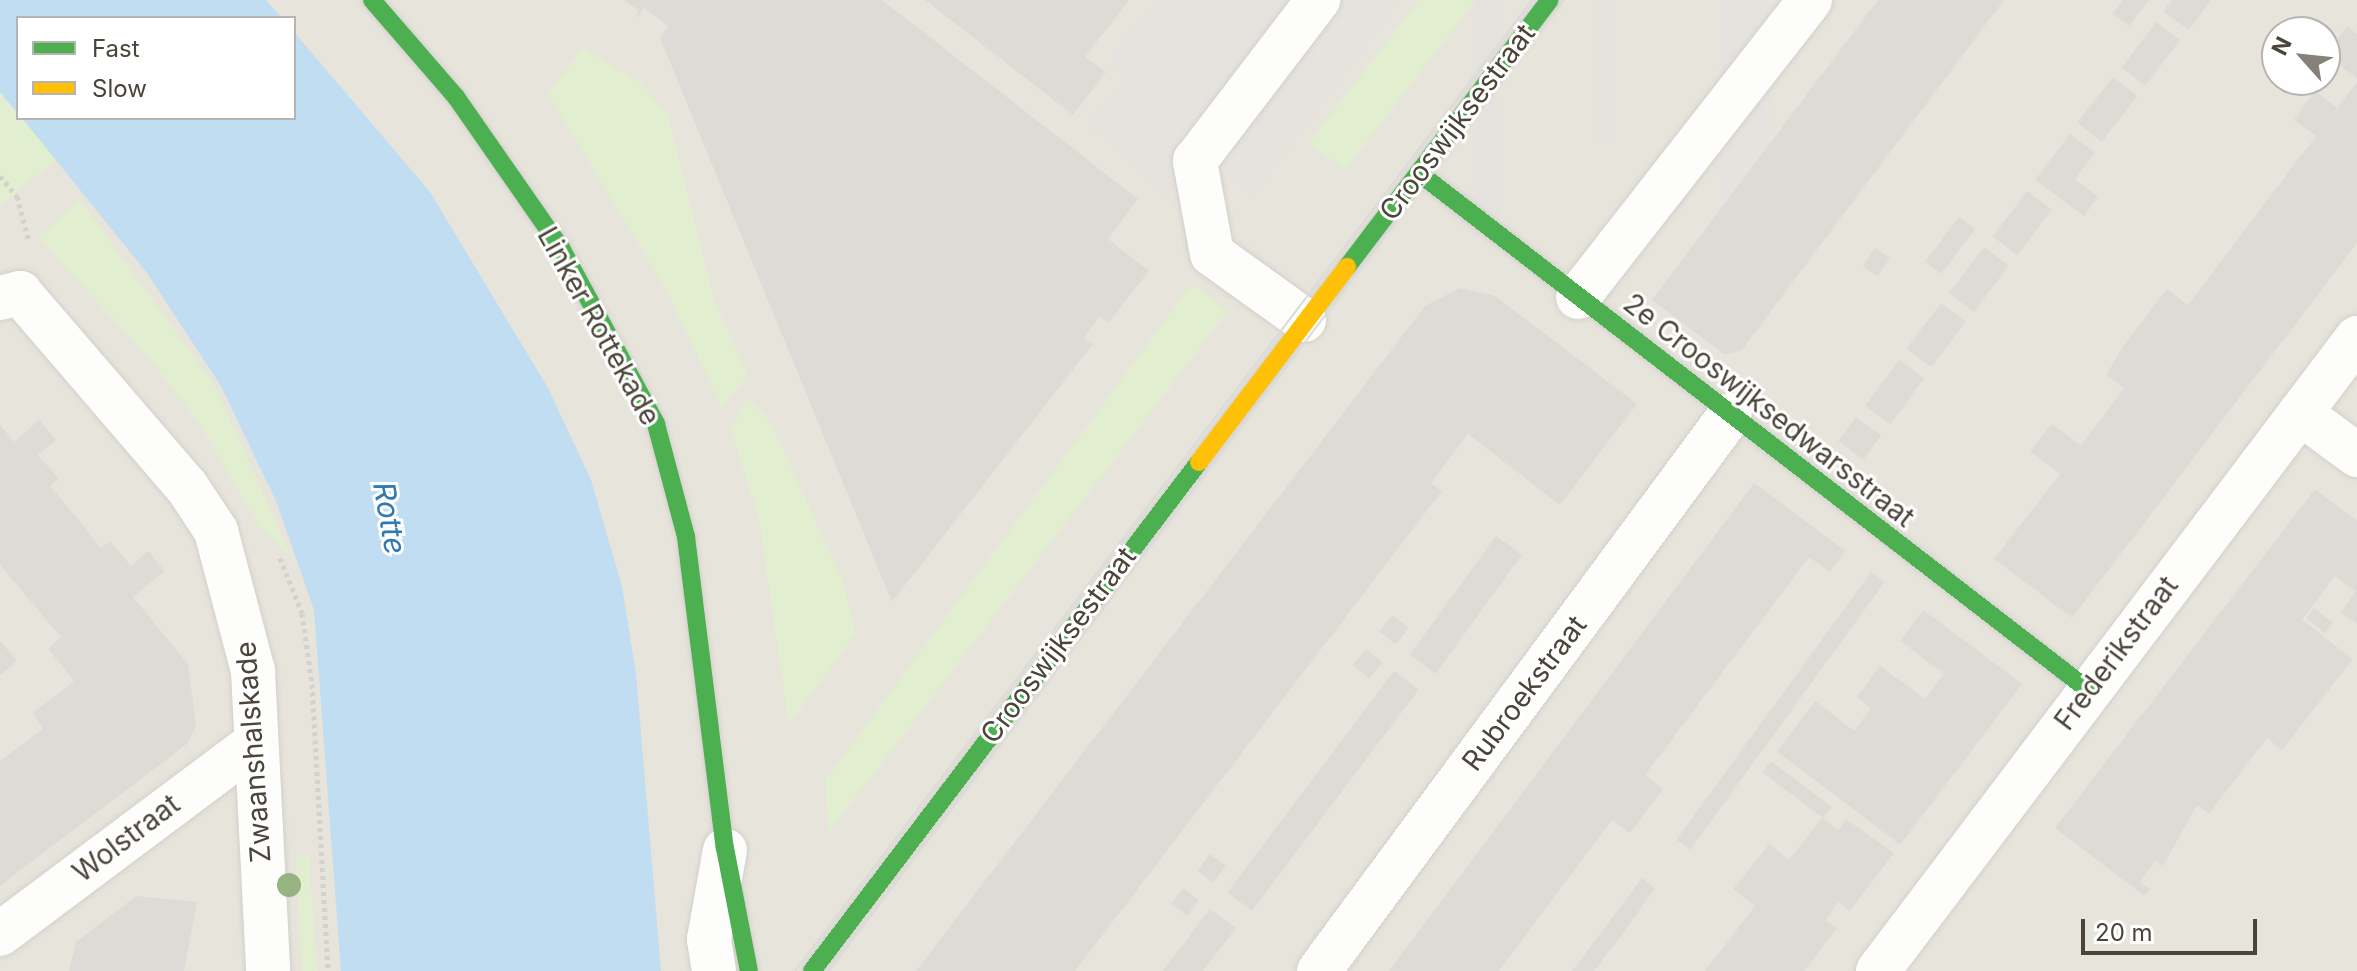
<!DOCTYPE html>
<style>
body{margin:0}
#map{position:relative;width:2357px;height:971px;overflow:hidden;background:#f4f2ee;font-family:Inter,sans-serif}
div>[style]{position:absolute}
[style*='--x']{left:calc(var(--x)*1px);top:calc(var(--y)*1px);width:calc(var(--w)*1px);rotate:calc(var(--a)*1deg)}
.residential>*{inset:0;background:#e7e4dc}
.green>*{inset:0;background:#e1eecf}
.parking>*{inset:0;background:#e6e3df;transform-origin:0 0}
.water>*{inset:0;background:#c0ddf1}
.building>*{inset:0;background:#dedbd6;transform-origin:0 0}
.path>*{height:5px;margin-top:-2.5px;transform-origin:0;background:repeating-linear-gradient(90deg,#d3d2cc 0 4px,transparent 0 8px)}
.roads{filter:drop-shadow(0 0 2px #d2d0cb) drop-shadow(0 0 2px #d2d0cb)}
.street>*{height:44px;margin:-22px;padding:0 22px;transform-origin:22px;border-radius:22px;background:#fdfdfc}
.fast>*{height:18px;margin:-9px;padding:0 9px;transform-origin:9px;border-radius:9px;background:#4caf50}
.slow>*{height:18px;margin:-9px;padding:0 9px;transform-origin:9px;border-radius:9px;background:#ffc107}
.tram>*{height:2px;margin:-1px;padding:0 1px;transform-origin:1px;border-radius:1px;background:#dbdbda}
.trees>*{width:24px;height:24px;margin:-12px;border-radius:50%;background:#96b382}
span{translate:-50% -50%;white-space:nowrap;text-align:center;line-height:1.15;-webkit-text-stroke:6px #fff;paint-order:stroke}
.street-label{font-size:28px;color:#4b4439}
.water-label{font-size:30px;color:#2e7ab2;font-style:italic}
.legend{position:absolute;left:16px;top:16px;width:280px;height:104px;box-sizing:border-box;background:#fff;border:2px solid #b7b4b0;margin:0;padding:10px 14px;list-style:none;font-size:24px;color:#4b4439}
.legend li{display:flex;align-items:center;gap:16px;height:40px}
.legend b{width:40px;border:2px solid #b7b4b0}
.north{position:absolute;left:2261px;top:16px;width:80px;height:80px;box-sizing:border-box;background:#fff;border:2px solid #b7b4b0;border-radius:50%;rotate:297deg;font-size:22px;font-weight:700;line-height:32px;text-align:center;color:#4b4439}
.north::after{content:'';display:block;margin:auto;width:28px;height:36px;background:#868178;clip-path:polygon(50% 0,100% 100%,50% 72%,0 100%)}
.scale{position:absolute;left:2081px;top:919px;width:176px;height:36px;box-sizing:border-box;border:4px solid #4b4439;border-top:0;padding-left:10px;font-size:24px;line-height:28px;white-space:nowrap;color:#4b4439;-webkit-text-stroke:6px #fff;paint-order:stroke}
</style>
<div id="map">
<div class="residential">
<i style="clip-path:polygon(evenodd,0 0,2357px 0,2357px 971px,0 971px,0 0,18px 18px,294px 18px,294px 118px,18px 118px,18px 18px,0 0,2277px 32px,2325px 32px,2325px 80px,2277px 80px,2277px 32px)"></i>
</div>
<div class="green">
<i style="clip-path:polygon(1419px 0,1475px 0,1345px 171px,1309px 143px)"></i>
<i style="clip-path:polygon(583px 48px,641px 84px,668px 115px,714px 300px,748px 375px,722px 408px,667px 291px,548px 94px)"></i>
<i style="clip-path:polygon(0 92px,56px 160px,0 206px)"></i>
<i style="clip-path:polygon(80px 200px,214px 384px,292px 558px,259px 526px,200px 424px,151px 360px,38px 237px)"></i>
<i style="clip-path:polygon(1192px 284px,1228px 311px,829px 832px,825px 781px)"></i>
<i style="clip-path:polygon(747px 397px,769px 420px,791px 466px,843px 582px,856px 633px,789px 725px,759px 519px,731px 430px)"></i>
<i style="clip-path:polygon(296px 855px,309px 856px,317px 971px,302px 971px)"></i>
</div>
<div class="parking">
<i style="clip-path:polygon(1160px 0,1224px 0,1232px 8px,1239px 0,1313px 0,1166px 197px,1085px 123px,1124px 79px,1109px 56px)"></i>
<i style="clip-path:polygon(1318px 0,1402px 0,1252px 198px,1204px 148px)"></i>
<i style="left:1475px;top:0;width:25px;height:215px"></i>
<i style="left:1596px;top:0;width:19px;height:143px"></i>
<i style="left:1719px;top:0;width:51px;height:214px"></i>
</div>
<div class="water">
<i style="clip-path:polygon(0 0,266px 0,282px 18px,18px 18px,18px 114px,0 92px)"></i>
<i style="clip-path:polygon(294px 32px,430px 192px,548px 388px,591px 480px,622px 586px,636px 674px,661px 971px,341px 971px,314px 610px,276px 501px,221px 386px,147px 273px,22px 118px,294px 118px)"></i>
</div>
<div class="building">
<i style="clip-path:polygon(624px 0,882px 0,1138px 199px,1108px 239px,1149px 271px,1108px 323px,1100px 316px,1084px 337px,1093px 344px,892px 602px,660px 38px,668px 26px,644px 8px,636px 19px,638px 10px)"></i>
<i style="clip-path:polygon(925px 0,1129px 0,1085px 57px,1106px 72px,1073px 115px)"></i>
<i style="clip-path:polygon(1878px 0,2004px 0,1741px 351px,1724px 354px,1652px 300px)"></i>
<i style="clip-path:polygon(2123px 0,2149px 0,2129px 26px,2112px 14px)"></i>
<i style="clip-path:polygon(2172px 0,2211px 0,2189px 30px,2163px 11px)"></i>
<i style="left:2156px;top:22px;width:30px;height:57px;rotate:37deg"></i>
<i style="clip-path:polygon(2347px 26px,2357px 34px,2357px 78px,2325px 54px)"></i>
<i style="left:2113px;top:77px;width:31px;height:58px;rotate:38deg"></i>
<i style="clip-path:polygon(2357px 82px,2357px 243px,2072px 618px,1994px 559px,2060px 474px,2030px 451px,2052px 424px,2081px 445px,2124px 389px,2106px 375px,2124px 345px,2167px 289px,2188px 305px,2316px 136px,2294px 120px,2315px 91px,2337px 108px)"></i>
<i style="clip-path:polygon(2070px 134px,2095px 153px,2075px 179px,2098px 197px,2084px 216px,2035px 180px)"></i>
<i style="left:2027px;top:191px;width:31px;height:57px;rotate:37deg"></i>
<i style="left:1959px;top:217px;width:20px;height:56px;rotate:37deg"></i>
<i style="left:1984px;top:247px;width:31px;height:58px;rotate:37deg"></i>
<i style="left:1875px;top:248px;width:18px;height:22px;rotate:34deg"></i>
<i style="clip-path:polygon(1460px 288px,1495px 296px,1637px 404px,1560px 505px,1468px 434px,1431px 483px,1442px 491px,1075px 971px,916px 971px,1425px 306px)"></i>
<i style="left:1941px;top:303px;width:31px;height:57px;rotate:37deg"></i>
<i style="left:1899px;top:360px;width:31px;height:57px;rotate:36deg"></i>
<i style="left:1856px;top:417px;width:31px;height:30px;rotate:36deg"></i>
<i style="clip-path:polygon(39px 420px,56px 440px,38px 455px,59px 479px,50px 486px,76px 517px,101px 548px,110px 541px,131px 566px,148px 551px,165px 571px,133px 597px,188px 664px,196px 726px,188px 743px,0 886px,0 761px,43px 729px,33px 713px,74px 681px,48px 649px,61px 637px,0 565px,0 425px,14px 442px)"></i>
<i style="clip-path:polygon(1754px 483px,1845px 551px,1830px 572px,1809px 557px,1645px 775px,1663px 789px,1630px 833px,1612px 820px,1499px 971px,1389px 971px)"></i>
<i style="clip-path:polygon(2315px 489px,2357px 521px,2357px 624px,2341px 612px,2356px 591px,2335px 576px,2302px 620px,2353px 659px,2282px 750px,2267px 738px,2209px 814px,2197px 805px,2163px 866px,2156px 861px,2140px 881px,2150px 889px,2144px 896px,2055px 828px)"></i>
<i style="left:1496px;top:536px;width:32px;height:147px;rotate:36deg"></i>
<i style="left:1871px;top:572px;width:17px;height:331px;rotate:36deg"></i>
<i style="left:2314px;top:608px;width:24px;height:13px;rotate:38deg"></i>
<i style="clip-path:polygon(1923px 610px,2022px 684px,1900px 845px,1777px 751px,1815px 701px,1854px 731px,1871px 708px,1857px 697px,1880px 666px,1925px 699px,1944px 674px,1900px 641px)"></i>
<i style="left:1392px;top:615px;width:21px;height:21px;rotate:37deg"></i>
<i style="clip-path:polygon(0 641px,17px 661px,0 675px)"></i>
<i style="left:1366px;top:649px;width:21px;height:21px;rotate:39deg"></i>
<i style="left:1394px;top:671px;width:31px;height:277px;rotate:37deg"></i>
<i style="left:1771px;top:761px;width:76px;height:14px;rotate:37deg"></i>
<i style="clip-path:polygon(1822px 818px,1838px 830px,1846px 819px,1894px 853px,1850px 911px,1838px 902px,1826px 920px,1837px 928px,1804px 971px,1705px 971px,1755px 906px,1733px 889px,1769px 844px,1789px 860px)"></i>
<i style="left:1210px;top:854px;width:20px;height:21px;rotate:37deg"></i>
<i style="clip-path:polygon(1642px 878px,1655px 888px,1626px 929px,1594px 971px,1572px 971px)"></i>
<i style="left:1183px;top:888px;width:20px;height:20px;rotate:37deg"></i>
<i style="clip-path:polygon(136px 896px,197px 902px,184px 971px,69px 971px,76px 942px)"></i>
<i style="clip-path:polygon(1210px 909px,1236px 928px,1203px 971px,1163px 971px)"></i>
</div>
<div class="path">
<i style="--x:0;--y:176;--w:26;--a:50"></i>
<i style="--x:17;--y:196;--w:48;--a:75.4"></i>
<i style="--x:280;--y:558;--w:59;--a:68.2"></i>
<i style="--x:302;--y:613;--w:72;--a:82"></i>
<i style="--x:312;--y:684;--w:287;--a:86.8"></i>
</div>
<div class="roads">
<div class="street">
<i style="--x:1578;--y:297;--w:377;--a:-52"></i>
<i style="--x:0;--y:298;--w:21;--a:-14"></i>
<i style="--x:20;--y:293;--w:256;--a:49.3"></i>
<i style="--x:187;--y:487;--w:53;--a:56.6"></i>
<i style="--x:216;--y:531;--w:145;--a:75.2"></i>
<i style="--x:253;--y:671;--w:300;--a:87.1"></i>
<i style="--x:1304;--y:320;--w:113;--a:-144.3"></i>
<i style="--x:1212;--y:254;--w:95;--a:-100.4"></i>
<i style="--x:1195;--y:161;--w:203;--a:-52.6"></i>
<i style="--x:2300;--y:413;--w:71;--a:36.4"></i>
<i style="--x:0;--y:934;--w:317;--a:-36.8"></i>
<i style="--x:714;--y:971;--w:32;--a:-99"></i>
<i style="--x:709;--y:939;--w:90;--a:-79.8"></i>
<i style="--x:1319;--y:971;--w:691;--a:-53.53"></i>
<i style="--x:1878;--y:971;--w:794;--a:-52.88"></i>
</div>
<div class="fast">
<i style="--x:372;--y:0;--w:128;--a:49.1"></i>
<i style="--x:456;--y:97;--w:184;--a:55.2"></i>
<i style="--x:561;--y:248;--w:200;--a:61.6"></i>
<i style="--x:656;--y:424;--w:117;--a:75.1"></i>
<i style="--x:686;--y:537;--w:313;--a:82.9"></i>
<i style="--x:725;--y:848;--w:125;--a:79"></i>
<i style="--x:1419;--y:173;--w:844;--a:37.68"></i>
<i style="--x:1347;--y:267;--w:335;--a:-52.8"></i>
<i style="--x:812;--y:971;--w:639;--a:-52.75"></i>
</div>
<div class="slow">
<i style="--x:1199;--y:462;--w:245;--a:-52.8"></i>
</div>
</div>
<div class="tram">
<i style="--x:795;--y:971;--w:1219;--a:-52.8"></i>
<i style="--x:829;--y:971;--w:1218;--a:-52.88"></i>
</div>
<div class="trees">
<i style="left:289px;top:885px"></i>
</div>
<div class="street-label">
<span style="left:1457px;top:122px;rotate:-53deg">Crooswijksestraat</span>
<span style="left:599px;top:326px;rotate:61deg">Linker Rottekade</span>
<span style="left:1769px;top:410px;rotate:38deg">2e Crooswijksedwarsstraat</span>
<span style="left:1058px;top:645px;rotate:-53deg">Crooswijksestraat</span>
<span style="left:2116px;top:653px;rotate:-53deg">Frederikstraat</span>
<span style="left:1524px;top:693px;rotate:-53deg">Rubroekstraat</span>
<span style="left:253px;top:752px;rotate:-94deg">Zwaanshalskade</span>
<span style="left:126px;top:838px;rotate:-37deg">Wolstraat</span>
</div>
<div class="water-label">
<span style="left:390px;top:518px;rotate:80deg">Rotte</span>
</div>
<ul class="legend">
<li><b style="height:10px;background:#4caf50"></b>Fast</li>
<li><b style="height:10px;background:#ffc107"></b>Slow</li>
</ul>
<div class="north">N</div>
<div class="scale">20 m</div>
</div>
